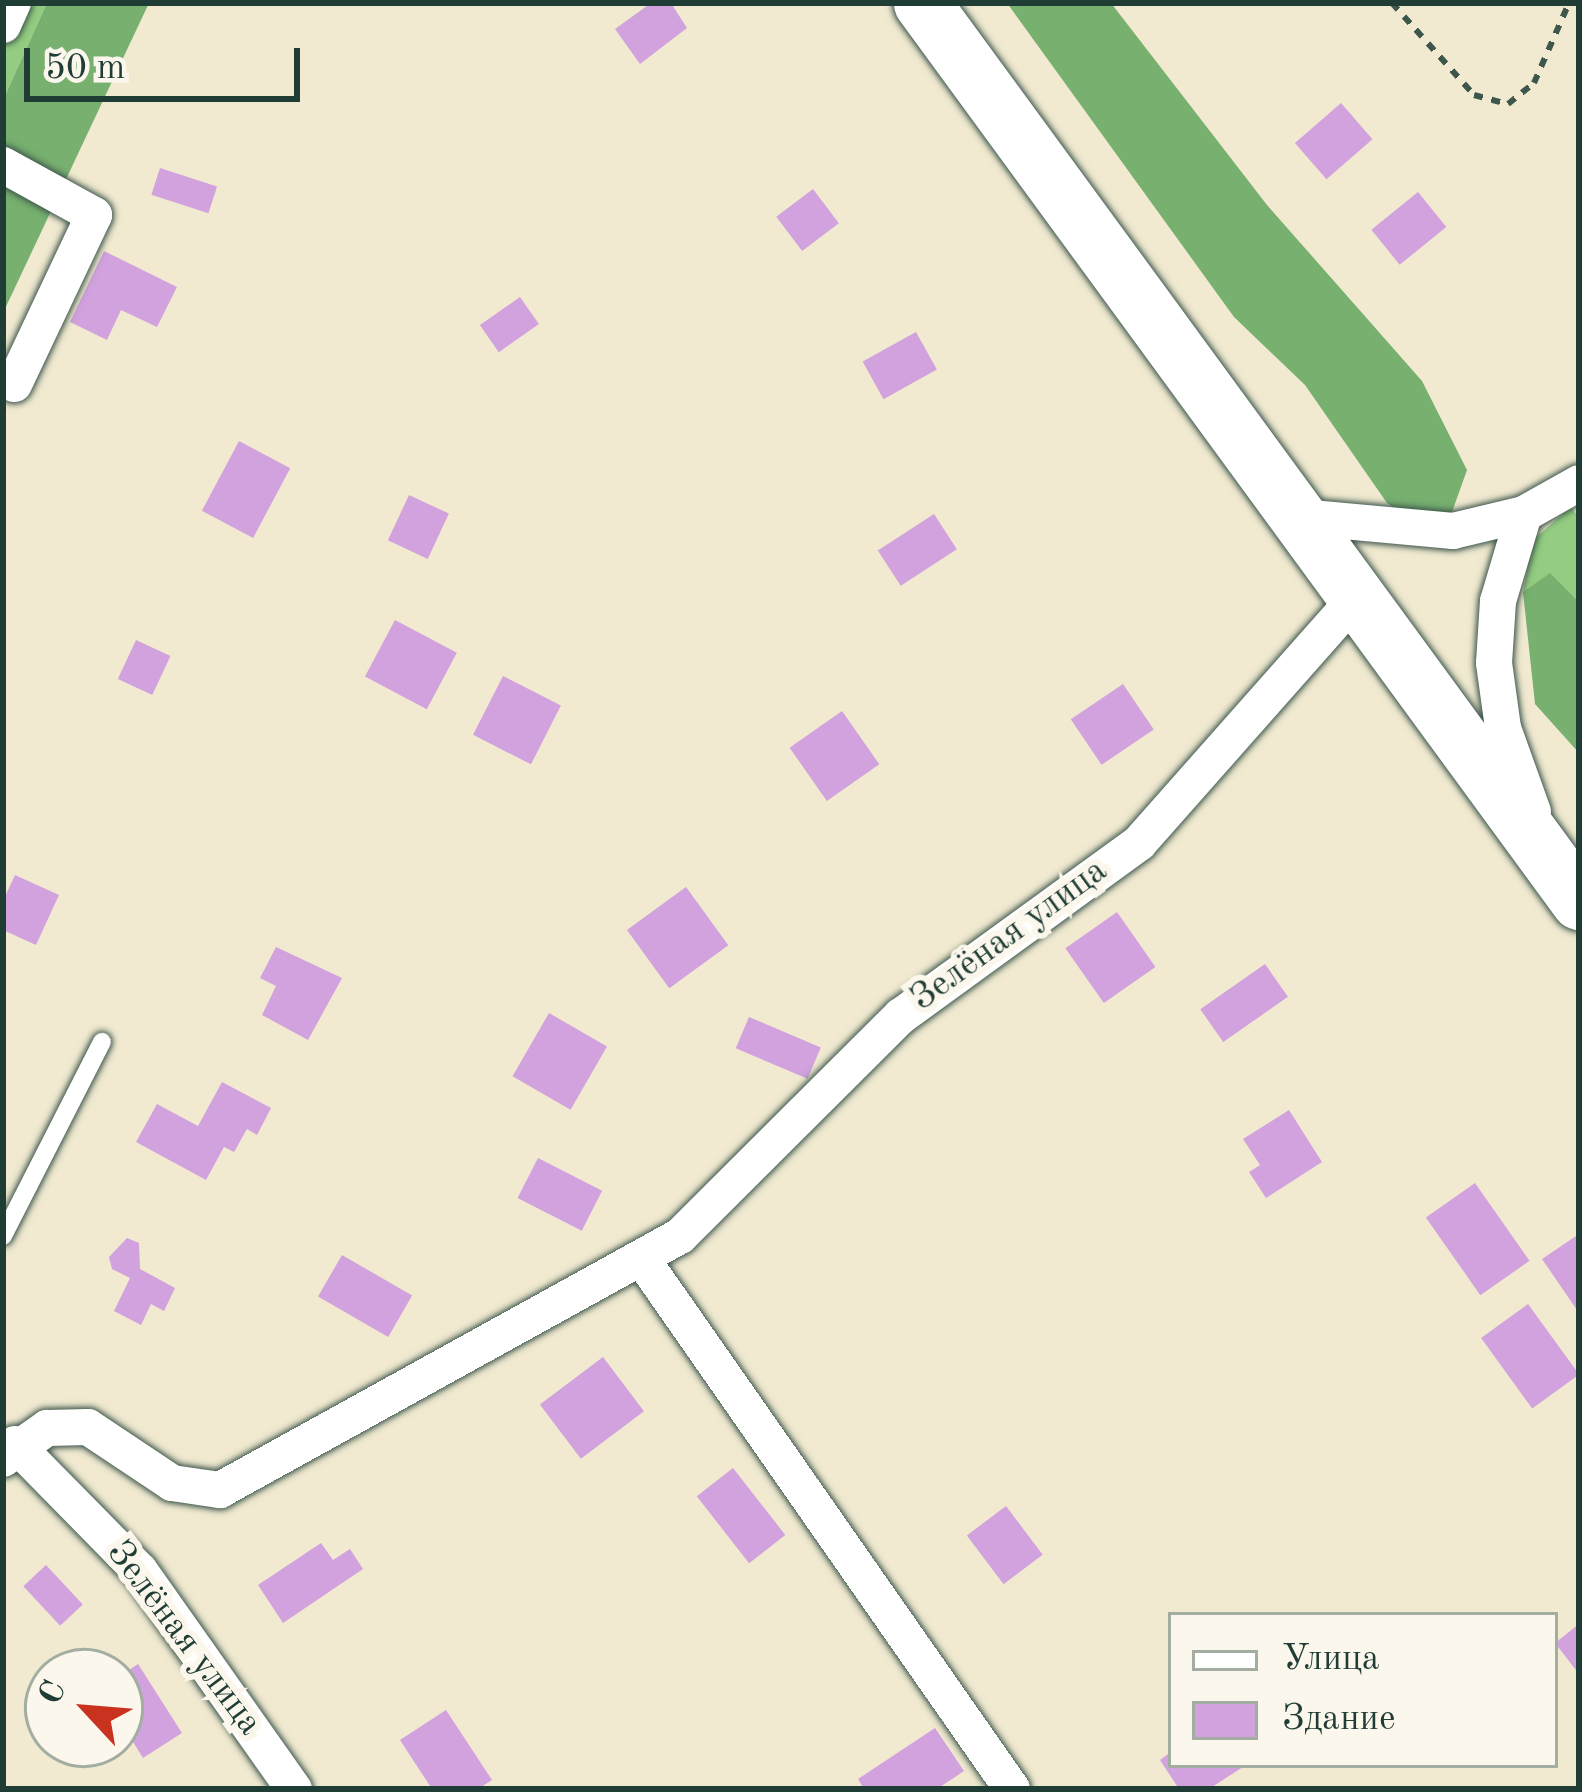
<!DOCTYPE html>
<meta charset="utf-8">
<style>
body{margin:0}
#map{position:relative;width:1582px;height:1792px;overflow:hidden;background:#f1ead1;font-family:"Old Standard TT",serif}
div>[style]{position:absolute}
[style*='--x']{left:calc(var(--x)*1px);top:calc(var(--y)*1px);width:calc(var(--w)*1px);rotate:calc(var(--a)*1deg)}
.green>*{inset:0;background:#94cd81}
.forest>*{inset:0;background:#77b06f}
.building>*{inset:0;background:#d1a2dd;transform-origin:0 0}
.path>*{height:6px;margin-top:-3px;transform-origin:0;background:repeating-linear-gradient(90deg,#3e574c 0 9px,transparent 0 18px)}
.roads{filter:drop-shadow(0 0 3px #3e574c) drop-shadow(0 0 3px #3e574c)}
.lane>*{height:18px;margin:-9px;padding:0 9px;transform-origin:9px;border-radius:9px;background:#fff}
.street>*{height:36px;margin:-18px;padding:0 18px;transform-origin:18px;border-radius:18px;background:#fff}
.primary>*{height:57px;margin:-28.5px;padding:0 28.5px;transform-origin:28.5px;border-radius:28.5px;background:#fff}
span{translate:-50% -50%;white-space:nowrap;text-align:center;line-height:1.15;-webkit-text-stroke:12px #fbf7ec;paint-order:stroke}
.street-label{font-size:36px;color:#1f3d34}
.frame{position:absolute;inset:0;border:6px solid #1f3d34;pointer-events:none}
.legend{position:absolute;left:1168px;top:1612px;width:390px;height:156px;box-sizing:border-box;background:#fbf7ec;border:3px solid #a3ada2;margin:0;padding:15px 21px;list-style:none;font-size:36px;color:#1f3d34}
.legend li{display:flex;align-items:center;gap:24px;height:60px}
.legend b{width:60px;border:3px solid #a3ada2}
.north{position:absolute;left:24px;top:1648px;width:120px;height:120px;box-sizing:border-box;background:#fbf7ec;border:3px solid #a3ada2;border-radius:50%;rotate:296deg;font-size:33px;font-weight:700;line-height:48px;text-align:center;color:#1f3d34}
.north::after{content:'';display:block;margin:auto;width:42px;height:54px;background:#c8321e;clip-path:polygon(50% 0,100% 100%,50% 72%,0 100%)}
.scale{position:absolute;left:24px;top:48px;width:276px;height:54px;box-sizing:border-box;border:6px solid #1f3d34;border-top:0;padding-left:15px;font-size:36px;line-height:42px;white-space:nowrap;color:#1f3d34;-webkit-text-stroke:9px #fbf7ec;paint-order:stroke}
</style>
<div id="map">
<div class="green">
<i style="clip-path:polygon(3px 3px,47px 3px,3px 100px)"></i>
<i style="clip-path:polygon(1571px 507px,1579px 518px,1579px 602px,1550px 574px,1523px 592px,1533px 540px)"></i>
</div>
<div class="forest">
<i style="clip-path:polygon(47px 3px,149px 3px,3px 313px,3px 100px)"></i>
<i style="clip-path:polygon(1007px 3px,1111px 3px,1267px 205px,1422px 381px,1467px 470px,1452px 512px,1409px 519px,1387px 503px,1305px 385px,1234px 317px)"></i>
<i style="clip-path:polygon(1550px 573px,1579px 602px,1579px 753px,1535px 704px,1523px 592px)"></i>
</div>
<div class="building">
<i style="clip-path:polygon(651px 3px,671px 3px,687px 28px,640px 64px,615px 29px)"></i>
<i style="left:1341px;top:103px;width:48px;height:61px;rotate:49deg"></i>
<i style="left:160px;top:168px;width:60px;height:28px;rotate:18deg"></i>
<i style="left:813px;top:189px;width:43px;height:46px;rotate:53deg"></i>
<i style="left:1418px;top:192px;width:45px;height:60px;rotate:51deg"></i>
<i style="clip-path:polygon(104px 251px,177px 287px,157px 327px,121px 310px,107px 340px,70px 322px)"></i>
<i style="left:520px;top:297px;width:33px;height:49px;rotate:55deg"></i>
<i style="left:916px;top:332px;width:43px;height:61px;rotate:61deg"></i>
<i style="left:239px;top:441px;width:58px;height:79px;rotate:28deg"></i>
<i style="left:409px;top:495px;width:44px;height:50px;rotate:25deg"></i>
<i style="left:934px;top:514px;width:42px;height:67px;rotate:57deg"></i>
<i style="left:395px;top:620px;width:70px;height:64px;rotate:28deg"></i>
<i style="left:136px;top:640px;width:38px;height:43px;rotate:25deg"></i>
<i style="left:503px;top:676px;width:65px;height:66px;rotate:27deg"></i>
<i style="left:1123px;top:684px;width:55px;height:63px;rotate:56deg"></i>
<i style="left:842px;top:711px;width:65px;height:64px;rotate:55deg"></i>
<i style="clip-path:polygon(15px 875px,59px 895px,36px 945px,3px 930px,3px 901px)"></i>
<i style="left:686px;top:887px;width:72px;height:73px;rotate:54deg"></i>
<i style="left:1117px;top:912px;width:67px;height:63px;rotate:55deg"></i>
<i style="clip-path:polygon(276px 947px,342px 978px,308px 1040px,262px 1015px,276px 986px,260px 978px)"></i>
<i style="left:1265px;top:964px;width:40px;height:79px;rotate:55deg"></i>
<i style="left:549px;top:1013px;width:67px;height:73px;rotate:30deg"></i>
<i style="left:749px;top:1017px;width:78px;height:34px;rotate:23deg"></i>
<i style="clip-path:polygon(222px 1082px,271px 1108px,257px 1135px,247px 1129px,234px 1152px,224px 1147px,206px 1180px,136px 1142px,157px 1104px,198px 1126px)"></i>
<i style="clip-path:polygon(1289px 1110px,1322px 1162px,1266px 1198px,1249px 1172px,1260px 1165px,1243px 1139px)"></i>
<i style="left:538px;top:1158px;width:72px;height:45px;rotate:27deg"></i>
<i style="left:1475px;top:1183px;width:95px;height:60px;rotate:55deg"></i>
<i style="clip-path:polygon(1579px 1234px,1579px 1313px,1542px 1259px)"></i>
<i style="clip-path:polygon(127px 1238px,139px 1243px,140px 1269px,175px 1288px,164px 1311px,151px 1304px,141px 1325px,114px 1311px,130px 1278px,112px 1269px,109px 1257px)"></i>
<i style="left:342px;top:1255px;width:81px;height:48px;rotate:30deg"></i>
<i style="left:1528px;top:1304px;width:87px;height:58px;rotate:54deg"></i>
<i style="left:603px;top:1357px;width:68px;height:79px;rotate:53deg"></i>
<i style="left:733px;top:1468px;width:85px;height:46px;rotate:52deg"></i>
<i style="left:1006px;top:1506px;width:61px;height:49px;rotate:53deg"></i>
<i style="clip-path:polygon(321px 1543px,333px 1560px,350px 1549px,363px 1569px,283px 1623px,258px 1585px)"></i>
<i style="left:46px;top:1565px;width:54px;height:31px;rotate:47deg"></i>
<i style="clip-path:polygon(1579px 1624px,1579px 1674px,1555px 1643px)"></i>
<i style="clip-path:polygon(138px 1664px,182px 1733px,143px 1758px,120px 1721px,120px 1676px)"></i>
<i style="clip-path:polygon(446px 1710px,492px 1780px,478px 1789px,432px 1789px,400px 1740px)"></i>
<i style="clip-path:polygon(935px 1728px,964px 1771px,937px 1789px,864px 1789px,858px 1779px)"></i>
<i style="clip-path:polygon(1171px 1752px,1171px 1765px,1246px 1765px,1209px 1789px,1179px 1789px,1160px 1760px)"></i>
</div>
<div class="path">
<i style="--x:1392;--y:3;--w:123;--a:48.3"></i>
<i style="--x:1474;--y:95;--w:35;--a:15"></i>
<i style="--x:1508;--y:104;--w:33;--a:-39"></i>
<i style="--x:1534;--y:83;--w:87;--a:-66.4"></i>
</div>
<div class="roads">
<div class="lane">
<i style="--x:3;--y:1236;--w:218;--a:-63"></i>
</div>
<div class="street">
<i style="--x:3;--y:25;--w:24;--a:-66"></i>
<i style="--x:3;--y:165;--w:104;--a:28.8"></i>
<i style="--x:94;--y:215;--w:187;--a:115.3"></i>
<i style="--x:1524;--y:514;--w:91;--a:106.6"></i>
<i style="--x:1498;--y:601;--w:62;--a:93.7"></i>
<i style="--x:1494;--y:663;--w:66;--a:82.1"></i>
<i style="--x:1503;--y:728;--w:89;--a:70.3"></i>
<i style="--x:1300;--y:517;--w:154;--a:5.2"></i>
<i style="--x:1453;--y:531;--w:73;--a:-13.5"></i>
<i style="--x:1524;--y:514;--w:63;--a:-29.4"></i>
<i style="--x:642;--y:1259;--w:646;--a:55.08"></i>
<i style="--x:15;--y:1444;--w:178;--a:45.5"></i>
<i style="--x:140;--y:1571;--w:267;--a:54.8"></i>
<i style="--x:3;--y:1459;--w:54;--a:-35.2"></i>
<i style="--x:47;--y:1428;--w:41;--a:-1.4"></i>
<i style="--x:88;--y:1427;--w:101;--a:33.7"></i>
<i style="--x:172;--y:1483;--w:49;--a:8.3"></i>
<i style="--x:220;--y:1490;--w:525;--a:-28.91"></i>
<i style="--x:680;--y:1236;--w:312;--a:-44.9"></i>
<i style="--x:901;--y:1016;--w:294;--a:-36"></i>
<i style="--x:1139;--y:843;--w:332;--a:-48.5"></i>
</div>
<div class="primary">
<i style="--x:922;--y:3;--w:1113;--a:53.81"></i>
</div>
</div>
<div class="street-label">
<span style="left:1010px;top:936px;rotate:-36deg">Зелёная улица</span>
<span style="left:183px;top:1639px;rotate:53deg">Зелёная улица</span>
</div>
<div class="frame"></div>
<ul class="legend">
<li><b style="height:15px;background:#fff"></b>Улица</li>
<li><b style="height:33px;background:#d1a2dd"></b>Здание</li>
</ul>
<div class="north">С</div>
<div class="scale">50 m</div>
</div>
